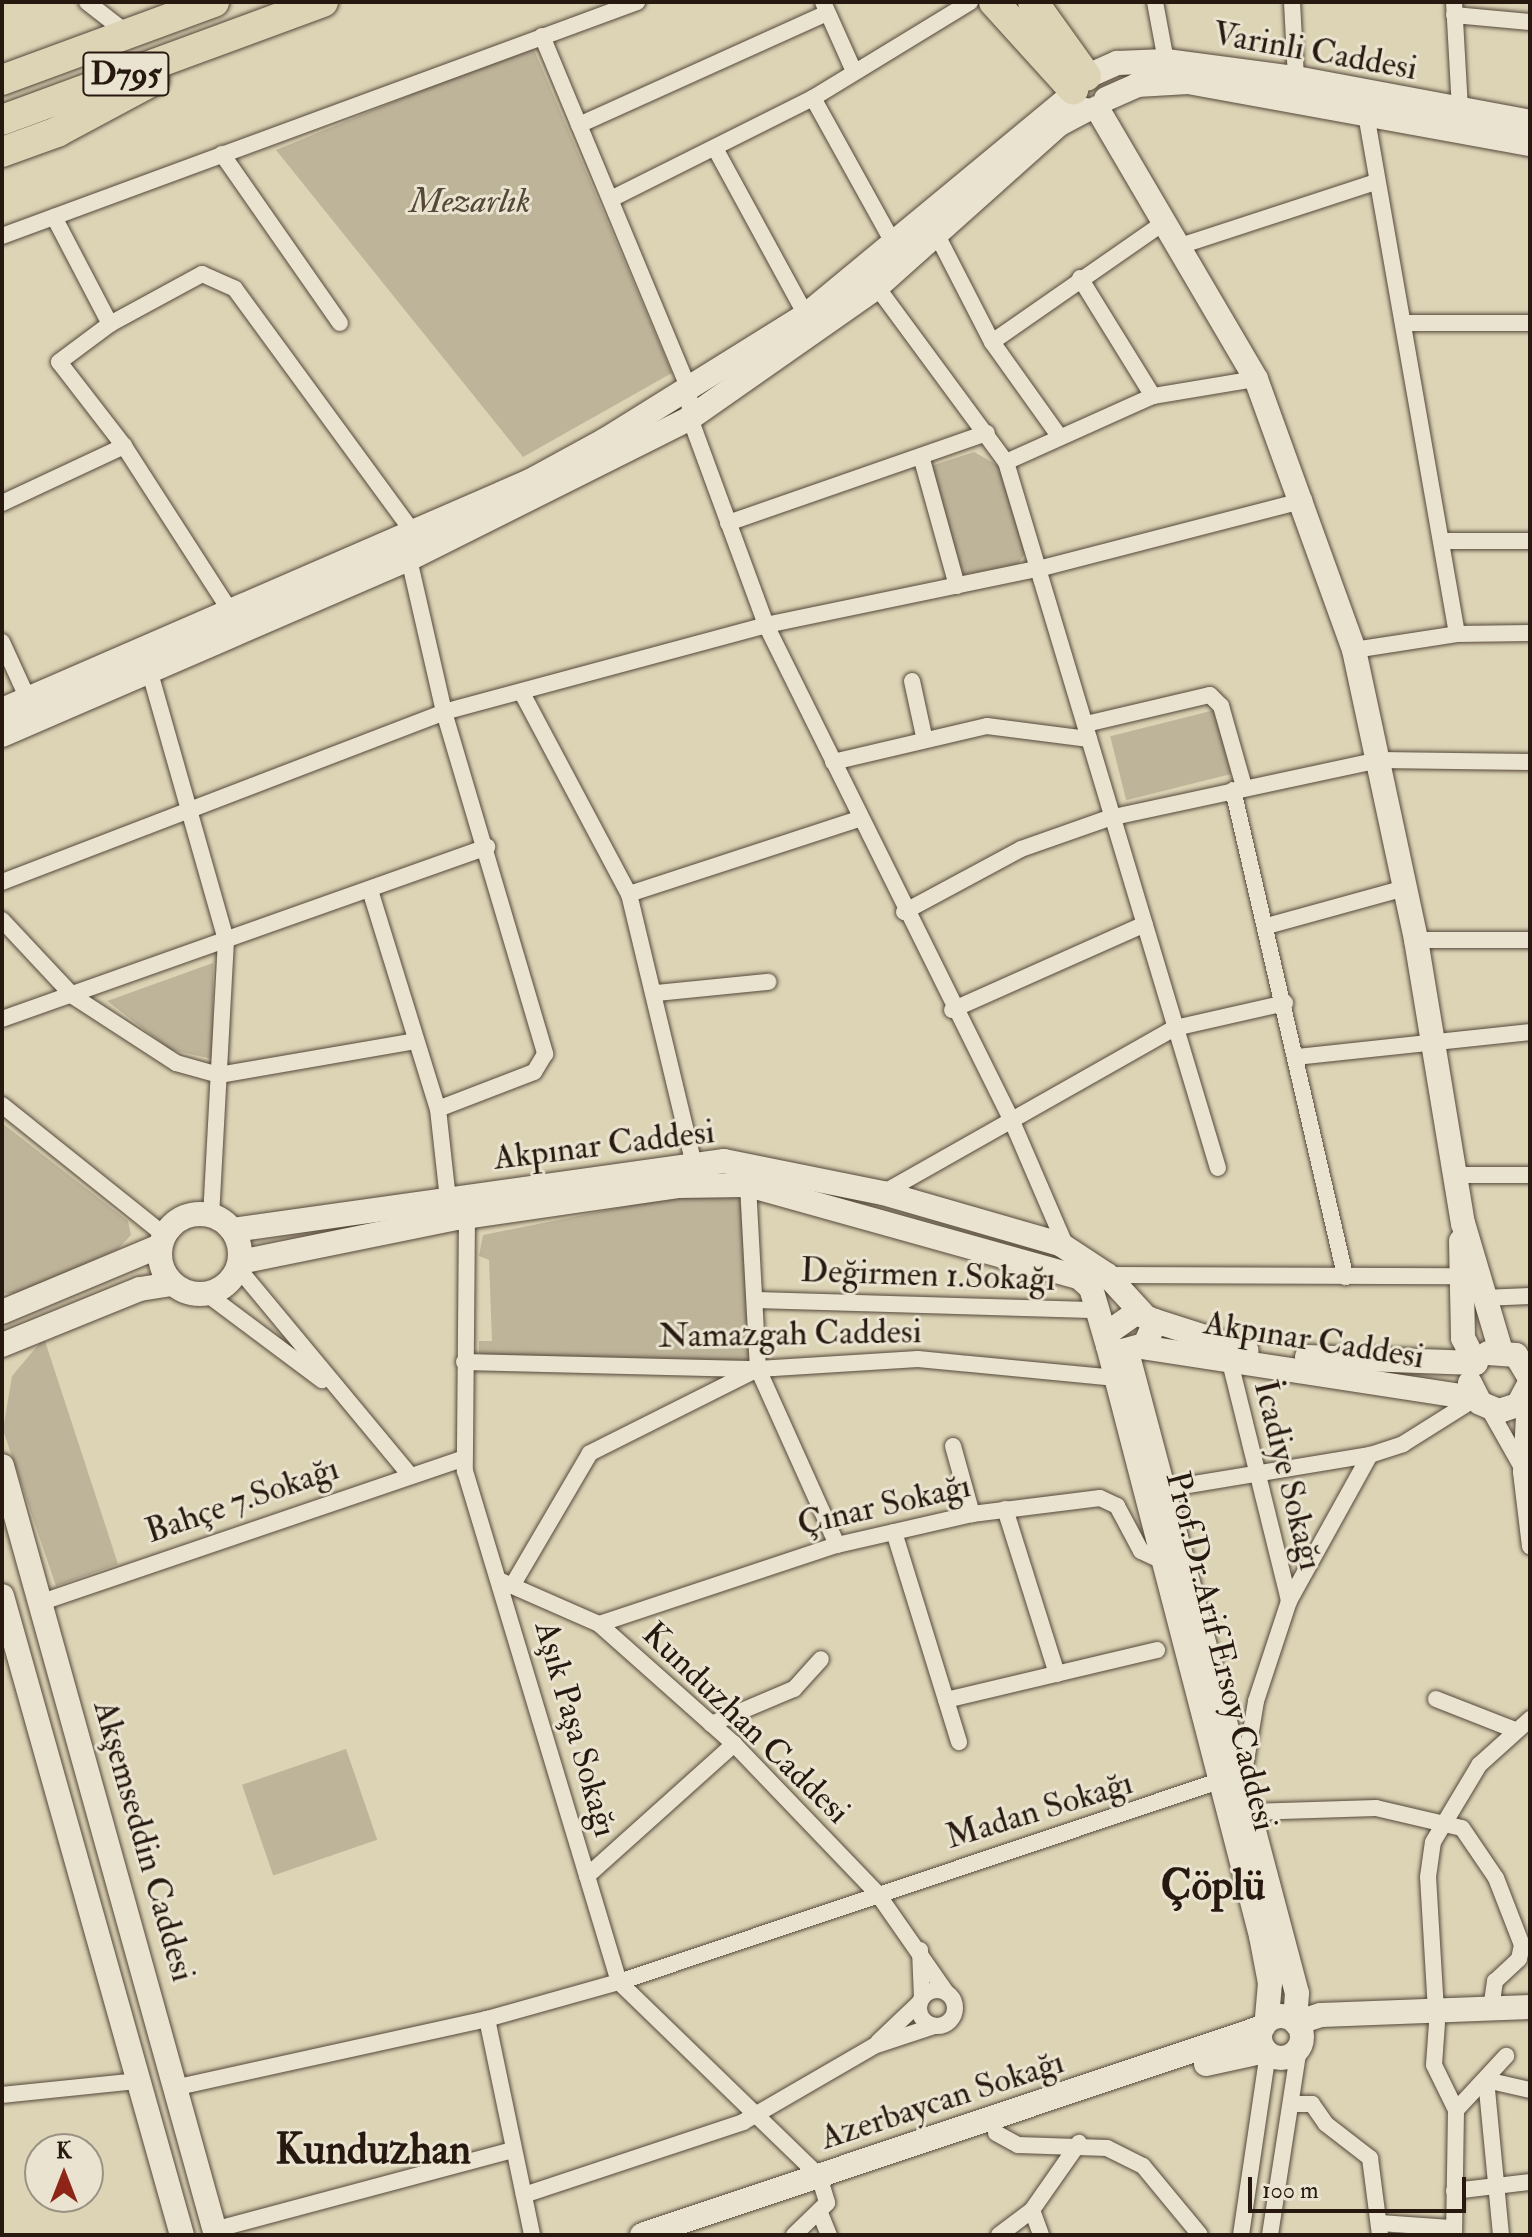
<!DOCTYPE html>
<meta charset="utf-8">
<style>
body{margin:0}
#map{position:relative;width:1532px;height:2237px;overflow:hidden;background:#ddd4b6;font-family:"IM FELL Double Pica",serif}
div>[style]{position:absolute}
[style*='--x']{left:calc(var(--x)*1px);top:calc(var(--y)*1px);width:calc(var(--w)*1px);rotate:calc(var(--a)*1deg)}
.green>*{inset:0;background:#beb49a;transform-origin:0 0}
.roads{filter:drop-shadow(0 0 2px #55483a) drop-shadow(0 0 2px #55483a)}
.street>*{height:16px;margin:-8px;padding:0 8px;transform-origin:8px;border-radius:8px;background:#e9e3d0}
.street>.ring{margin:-8px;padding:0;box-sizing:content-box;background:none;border:16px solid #e9e3d0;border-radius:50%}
.secondary>*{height:24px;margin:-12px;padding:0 12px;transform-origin:12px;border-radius:12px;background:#e9e3d0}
.secondary>.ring{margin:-12px;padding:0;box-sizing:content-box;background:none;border:24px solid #e9e3d0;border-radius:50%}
.highway>*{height:30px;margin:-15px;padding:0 15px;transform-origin:15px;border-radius:15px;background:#ddd4b6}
span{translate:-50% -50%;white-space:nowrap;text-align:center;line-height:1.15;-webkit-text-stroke:6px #e9e3d0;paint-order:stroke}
.shield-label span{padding:2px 6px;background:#e9e3d0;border:2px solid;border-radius:6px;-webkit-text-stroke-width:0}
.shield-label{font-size:32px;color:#281910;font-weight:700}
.street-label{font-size:34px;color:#281910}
.park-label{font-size:34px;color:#554839;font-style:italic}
.district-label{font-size:42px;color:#281910;font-weight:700}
.frame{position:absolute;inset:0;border:4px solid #281910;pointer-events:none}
.north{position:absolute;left:24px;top:2133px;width:80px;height:80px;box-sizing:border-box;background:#e9e3d0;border:2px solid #9c9283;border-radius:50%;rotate:0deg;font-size:22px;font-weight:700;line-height:32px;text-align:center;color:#281910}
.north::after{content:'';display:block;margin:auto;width:28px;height:36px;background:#8f2418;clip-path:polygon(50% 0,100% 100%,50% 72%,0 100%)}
.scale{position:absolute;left:1248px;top:2177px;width:218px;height:36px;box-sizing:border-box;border:4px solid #281910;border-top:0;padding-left:10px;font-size:24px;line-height:28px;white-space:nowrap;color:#281910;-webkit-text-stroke:6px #e9e3d0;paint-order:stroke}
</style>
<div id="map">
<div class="green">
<i style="clip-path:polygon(532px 45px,672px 373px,523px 457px,276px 150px)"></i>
<i style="clip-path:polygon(974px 452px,999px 466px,1026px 552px,1018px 564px,963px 575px,931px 466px)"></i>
<i style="left:1215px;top:710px;width:66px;height:108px;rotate:76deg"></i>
<i style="clip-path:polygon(213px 963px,213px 1059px,171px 1050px,107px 1001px)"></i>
<i style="clip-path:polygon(2px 1123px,128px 1221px,131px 1235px,118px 1249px,20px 1294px,2px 1293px)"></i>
<i style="clip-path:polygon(742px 1192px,749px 1360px,494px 1359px,479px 1353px,479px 1341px,492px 1341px,489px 1260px,479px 1256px,483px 1235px,693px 1193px)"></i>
<i style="clip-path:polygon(44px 1338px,118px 1564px,56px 1586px,3px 1430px,12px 1376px)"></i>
<i style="left:346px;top:1749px;width:96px;height:110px;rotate:71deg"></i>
</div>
<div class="roads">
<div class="street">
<i style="--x:87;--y:2;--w:41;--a:38"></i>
<i style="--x:823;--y:2;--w:73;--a:65.9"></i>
<i style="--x:1155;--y:2;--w:60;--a:79.4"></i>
<i style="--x:1292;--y:2;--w:76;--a:87"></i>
<i style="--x:1454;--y:2;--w:108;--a:86.8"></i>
<i style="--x:1454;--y:15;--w:76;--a:5.3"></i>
<i style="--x:542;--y:36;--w:382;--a:67.4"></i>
<i style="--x:689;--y:389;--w:29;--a:88"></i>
<i style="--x:690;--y:418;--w:221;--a:69.8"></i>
<i style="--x:766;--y:625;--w:551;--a:63.62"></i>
<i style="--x:1011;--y:1119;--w:139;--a:66.7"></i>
<i style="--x:813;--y:98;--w:167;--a:61"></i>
<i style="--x:1366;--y:114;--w:528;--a:80.07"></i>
<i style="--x:579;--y:125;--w:272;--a:-24.3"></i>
<i style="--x:716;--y:150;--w:188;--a:61.4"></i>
<i style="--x:222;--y:154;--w:206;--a:55.1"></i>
<i style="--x:611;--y:199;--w:226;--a:-26.6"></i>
<i style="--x:813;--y:98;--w:184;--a:-31.4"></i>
<i style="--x:54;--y:217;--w:121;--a:62.4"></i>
<i style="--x:2;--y:236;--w:677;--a:-20.23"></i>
<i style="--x:938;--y:237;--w:118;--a:62.8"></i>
<i style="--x:992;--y:342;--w:115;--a:54.5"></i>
<i style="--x:1180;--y:246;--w:206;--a:-18.1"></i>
<i style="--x:1080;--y:278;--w:139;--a:58.3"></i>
<i style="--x:877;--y:287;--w:217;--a:53.6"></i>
<i style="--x:1006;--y:462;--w:737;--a:73.29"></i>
<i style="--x:1405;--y:323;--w:125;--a:0"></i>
<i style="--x:992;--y:342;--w:212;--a:-34.8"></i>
<i style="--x:921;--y:456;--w:135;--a:74.5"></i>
<i style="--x:1006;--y:462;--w:161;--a:-24.2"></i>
<i style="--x:1153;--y:396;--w:104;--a:-9.4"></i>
<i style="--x:2;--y:503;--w:135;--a:-25"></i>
<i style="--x:728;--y:523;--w:274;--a:-19.2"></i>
<i style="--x:1443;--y:541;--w:87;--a:0"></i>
<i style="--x:409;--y:559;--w:157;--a:77.1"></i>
<i style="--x:444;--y:712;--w:357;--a:73.5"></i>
<i style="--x:545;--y:1054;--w:21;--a:121"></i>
<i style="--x:534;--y:1072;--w:103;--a:158.9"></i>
<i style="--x:229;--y:609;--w:194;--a:-122.8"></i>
<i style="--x:124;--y:446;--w:106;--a:-127.7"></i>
<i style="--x:59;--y:362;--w:64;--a:-36.7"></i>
<i style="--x:110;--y:324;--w:105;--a:-28.5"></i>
<i style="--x:202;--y:274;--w:36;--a:24"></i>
<i style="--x:235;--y:289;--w:300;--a:53.8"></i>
<i style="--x:2;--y:642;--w:63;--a:65.5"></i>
<i style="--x:1354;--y:650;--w:104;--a:-8.8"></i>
<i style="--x:1457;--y:634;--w:73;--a:-0.8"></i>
<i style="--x:150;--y:673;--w:278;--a:74.1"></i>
<i style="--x:226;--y:940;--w:275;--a:93.1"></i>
<i style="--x:912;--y:681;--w:56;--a:77.7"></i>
<i style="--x:522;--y:693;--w:228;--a:62"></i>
<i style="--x:629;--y:894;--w:278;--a:76.5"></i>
<i style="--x:1086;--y:724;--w:127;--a:-13.2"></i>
<i style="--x:1210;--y:695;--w:16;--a:45"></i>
<i style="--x:1221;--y:706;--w:84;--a:74.1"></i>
<i style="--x:833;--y:762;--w:158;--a:-13.2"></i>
<i style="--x:987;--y:726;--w:103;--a:7.3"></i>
<i style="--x:1233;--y:790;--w:500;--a:77"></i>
<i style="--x:2;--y:882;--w:474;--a:-21"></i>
<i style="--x:444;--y:712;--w:334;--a:-15.1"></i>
<i style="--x:766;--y:625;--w:282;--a:-11.7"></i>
<i style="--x:1042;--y:568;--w:271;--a:-14.5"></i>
<i style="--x:370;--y:890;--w:229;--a:72.8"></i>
<i style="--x:438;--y:1109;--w:92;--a:83.7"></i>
<i style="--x:629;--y:894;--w:242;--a:-18.1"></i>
<i style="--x:904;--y:912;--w:133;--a:-28.3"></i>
<i style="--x:1021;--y:849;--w:93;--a:-19.4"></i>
<i style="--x:1109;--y:818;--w:277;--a:-12.1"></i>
<i style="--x:1380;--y:760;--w:150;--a:0.8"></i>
<i style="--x:2;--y:920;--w:104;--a:46.9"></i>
<i style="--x:73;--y:996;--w:123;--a:33"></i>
<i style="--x:176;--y:1063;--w:45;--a:15.6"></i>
<i style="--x:219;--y:1075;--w:199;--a:-9.8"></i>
<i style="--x:1267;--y:926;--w:143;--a:-15.4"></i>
<i style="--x:1416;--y:940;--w:114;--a:0"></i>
<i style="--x:657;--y:993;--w:112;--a:-5.7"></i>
<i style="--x:952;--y:1010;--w:211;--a:-24"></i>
<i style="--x:2;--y:1019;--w:515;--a:-19.53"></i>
<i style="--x:1296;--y:1057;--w:235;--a:-6.1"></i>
<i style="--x:2;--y:1105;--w:208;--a:38.7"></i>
<i style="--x:1455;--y:1175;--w:75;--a:0"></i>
<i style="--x:748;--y:1185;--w:184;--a:86.9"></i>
<i style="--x:758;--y:1369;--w:193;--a:65.8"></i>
<i style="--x:883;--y:1193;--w:335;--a:-29.5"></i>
<i style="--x:1175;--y:1028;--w:113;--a:-12.8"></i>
<i style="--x:467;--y:1217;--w:254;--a:90.5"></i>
<i style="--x:465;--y:1471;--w:534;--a:73.23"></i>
<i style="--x:619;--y:1982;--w:279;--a:44.1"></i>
<i style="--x:819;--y:2176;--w:28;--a:73"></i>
<i style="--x:827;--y:2203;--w:46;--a:135.9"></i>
<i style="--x:238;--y:1268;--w:266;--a:50.3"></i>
<i style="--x:1107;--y:1275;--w:351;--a:0.2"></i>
<i style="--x:207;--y:1294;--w:144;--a:36.8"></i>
<i style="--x:1483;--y:1298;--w:47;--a:-2.4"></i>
<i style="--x:756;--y:1300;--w:343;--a:1.7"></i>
<i style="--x:464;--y:1362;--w:294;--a:1.4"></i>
<i style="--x:758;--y:1369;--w:160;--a:-3.6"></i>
<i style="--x:918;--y:1359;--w:199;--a:5.5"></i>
<i style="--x:1230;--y:1362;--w:246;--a:76.1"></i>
<i style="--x:1525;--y:1398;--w:74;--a:93.1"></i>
<i style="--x:1521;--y:1472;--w:75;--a:83.1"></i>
<i style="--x:1489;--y:1409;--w:63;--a:60.6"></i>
<i style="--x:953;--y:1446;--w:71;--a:74.4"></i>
<i style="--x:1164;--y:1489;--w:209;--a:-9.4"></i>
<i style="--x:1370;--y:1455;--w:35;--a:-18"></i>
<i style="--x:1403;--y:1444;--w:86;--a:-32.2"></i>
<i style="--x:1005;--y:1509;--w:173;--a:72.5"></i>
<i style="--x:894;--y:1532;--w:220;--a:72.8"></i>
<i style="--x:501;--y:1581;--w:107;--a:23.7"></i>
<i style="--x:599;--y:1624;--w:181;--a:41.6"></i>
<i style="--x:734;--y:1744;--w:207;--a:46.2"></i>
<i style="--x:877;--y:1893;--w:121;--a:55.1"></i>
<i style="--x:512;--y:1586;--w:154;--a:-59.6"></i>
<i style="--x:590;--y:1453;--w:186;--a:-26.6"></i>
<i style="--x:42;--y:1602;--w:446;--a:-18.8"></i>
<i style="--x:599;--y:1624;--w:251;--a:-18.4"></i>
<i style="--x:837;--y:1545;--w:139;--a:-12.9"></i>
<i style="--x:972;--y:1514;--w:129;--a:-7.1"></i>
<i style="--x:1100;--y:1498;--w:19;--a:25"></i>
<i style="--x:1117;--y:1506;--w:51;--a:61.9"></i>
<i style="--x:1141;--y:1551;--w:23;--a:25"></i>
<i style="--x:1436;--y:1699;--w:85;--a:21.4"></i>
<i style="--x:946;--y:1700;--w:217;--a:-13.3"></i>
<i style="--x:711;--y:1724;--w:90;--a:-22.9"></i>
<i style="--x:794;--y:1689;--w:40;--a:-48"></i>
<i style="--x:1244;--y:1773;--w:73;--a:-80.5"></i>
<i style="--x:1256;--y:1701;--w:105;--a:-71.7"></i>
<i style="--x:1289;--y:1601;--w:167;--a:-61"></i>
<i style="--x:1250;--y:1812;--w:126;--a:-1.8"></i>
<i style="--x:1376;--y:1808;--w:88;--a:13.1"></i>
<i style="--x:1462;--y:1828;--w:60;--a:55.8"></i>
<i style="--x:1496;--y:1878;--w:72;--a:68.8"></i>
<i style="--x:1522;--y:1945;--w:14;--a:102"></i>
<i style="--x:1519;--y:1959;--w:33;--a:137"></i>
<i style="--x:1495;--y:1981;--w:28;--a:98"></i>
<i style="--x:587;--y:1876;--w:198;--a:-41.9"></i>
<i style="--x:920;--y:1950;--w:48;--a:87.6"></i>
<i class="ring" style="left:919px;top:1990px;width:20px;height:20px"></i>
<i style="--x:1436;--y:2011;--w:134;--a:-93.4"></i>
<i style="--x:1428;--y:1877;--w:35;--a:-82"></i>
<i style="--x:1433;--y:1842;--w:90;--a:-59.1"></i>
<i style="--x:1479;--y:1765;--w:69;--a:-42"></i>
<i style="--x:487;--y:2019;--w:221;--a:78.2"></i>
<i style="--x:1437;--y:2023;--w:42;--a:94.1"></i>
<i style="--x:1434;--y:2065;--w:50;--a:63.9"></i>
<i style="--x:1456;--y:2110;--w:125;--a:90.9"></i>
<i style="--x:878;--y:2042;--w:57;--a:-43.6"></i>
<i style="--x:178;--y:2087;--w:316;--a:-12.4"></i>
<i style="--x:487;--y:2019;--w:137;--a:-15.7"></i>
<i style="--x:619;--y:1982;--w:633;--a:-18.52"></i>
<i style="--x:2;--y:2095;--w:137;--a:-5.9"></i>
<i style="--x:1291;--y:2104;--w:21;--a:0"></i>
<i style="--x:1312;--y:2104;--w:24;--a:55"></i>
<i style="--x:1326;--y:2124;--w:56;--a:37.7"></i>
<i style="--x:1370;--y:2158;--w:78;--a:82.6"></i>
<i style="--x:1456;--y:2110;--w:74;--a:-47.2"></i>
<i style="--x:996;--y:2133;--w:25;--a:29"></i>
<i style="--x:1018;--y:2145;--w:89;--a:1.9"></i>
<i style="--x:1107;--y:2148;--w:40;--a:26.6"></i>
<i style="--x:1143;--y:2166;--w:89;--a:50.4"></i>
<i style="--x:1454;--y:2191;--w:77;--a:-6.8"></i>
<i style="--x:524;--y:2195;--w:231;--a:-18.4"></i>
<i style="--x:743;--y:2122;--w:151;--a:-30.1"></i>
<i style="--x:874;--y:2046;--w:63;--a:-18.4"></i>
<i style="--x:1032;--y:2210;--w:27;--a:70"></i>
<i style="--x:820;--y:2213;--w:24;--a:68"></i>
<i style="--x:1380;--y:2223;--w:71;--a:4"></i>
<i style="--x:214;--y:2230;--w:310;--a:-15"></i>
<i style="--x:999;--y:2235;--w:41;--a:-37.1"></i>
<i style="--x:1032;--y:2210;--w:82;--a:-55"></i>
<i style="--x:1241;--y:2235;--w:184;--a:-81.6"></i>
<i style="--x:1270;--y:2235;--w:190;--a:-81.2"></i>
<i style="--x:1501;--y:2235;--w:156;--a:-95.5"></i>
<i style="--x:1486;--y:2080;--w:45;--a:12.8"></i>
</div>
<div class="secondary">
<i style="--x:1090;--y:75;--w:30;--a:-24"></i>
<i style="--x:1117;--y:63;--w:49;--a:-2.3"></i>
<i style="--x:1166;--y:61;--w:131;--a:7.5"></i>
<i style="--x:1296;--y:78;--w:238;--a:10.6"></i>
<i style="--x:1106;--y:99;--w:34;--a:-24"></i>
<i style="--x:1137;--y:85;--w:51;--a:-3.4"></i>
<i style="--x:1188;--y:82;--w:348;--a:10.3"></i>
<i style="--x:1097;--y:108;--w:314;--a:59.6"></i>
<i style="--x:1256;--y:379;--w:288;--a:70.1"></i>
<i style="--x:1354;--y:650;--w:297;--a:77.9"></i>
<i style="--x:1416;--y:940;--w:287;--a:80.6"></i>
<i style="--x:1463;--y:1223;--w:134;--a:73.5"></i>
<i style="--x:2;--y:710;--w:576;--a:-23.45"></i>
<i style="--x:530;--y:481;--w:85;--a:-28.7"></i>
<i style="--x:605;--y:440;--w:237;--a:-31.9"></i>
<i style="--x:806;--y:315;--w:347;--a:-39.6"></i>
<i style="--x:2;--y:735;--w:443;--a:-23.4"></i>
<i style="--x:409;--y:559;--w:314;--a:-26.6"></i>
<i style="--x:690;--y:418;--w:228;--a:-35"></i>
<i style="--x:877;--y:287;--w:243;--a:-41.8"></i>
<i style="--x:1058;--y:125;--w:32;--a:-28"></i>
<i class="ring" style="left:160px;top:1214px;width:56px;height:56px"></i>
<i style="--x:233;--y:1230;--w:496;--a:-8"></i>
<i style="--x:724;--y:1161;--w:162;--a:11.4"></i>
<i style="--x:883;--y:1193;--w:184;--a:16.1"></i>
<i style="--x:1060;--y:1244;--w:56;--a:33.4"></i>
<i style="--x:1107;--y:1275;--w:52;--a:47.4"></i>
<i style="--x:1461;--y:1241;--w:97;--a:88.8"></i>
<i style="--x:1463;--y:1338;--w:28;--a:63"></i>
<i style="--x:240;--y:1262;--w:221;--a:-11.5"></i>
<i style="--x:457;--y:1218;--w:223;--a:-8.2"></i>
<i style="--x:678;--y:1186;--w:70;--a:-0.8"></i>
<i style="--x:748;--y:1185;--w:345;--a:15.6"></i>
<i style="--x:1080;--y:1278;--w:15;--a:42"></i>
<i style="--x:1091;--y:1288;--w:60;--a:73.7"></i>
<i style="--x:1108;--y:1346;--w:12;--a:31"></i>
<i style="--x:1118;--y:1352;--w:28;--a:-15"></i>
<i style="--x:1145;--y:1345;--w:26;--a:-67"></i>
<i style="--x:1155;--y:1321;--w:21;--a:-157"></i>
<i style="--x:1136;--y:1313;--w:35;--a:145"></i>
<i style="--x:2;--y:1312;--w:171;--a:-22.7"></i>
<i style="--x:1155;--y:1321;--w:96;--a:17.7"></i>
<i style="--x:2;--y:1345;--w:149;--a:-22.1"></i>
<i style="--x:140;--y:1289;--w:32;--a:-9"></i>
<i style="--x:1108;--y:1346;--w:610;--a:75.46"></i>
<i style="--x:1261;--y:1936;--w:48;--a:79.2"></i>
<i style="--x:1270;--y:1983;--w:38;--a:95"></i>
<i style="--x:1141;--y:1347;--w:339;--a:8.7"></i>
<i style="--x:1127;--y:1352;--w:663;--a:75.15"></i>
<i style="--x:1297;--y:1993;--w:28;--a:94"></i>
<i style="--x:1488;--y:1353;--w:28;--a:4"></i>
<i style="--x:1516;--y:1355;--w:27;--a:59"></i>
<i style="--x:1307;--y:1357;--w:169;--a:2"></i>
<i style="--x:1470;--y:1383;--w:22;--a:63"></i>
<i style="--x:1480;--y:1403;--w:21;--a:23"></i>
<i style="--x:1499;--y:1411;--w:20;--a:-18"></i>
<i style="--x:1518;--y:1405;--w:26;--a:-62"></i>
<i style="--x:2;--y:1466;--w:798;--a:74.45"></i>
<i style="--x:2;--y:1596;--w:664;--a:74.27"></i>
<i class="ring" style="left:1260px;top:2016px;width:18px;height:18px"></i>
<i style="--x:1296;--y:2023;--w:26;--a:-18"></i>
<i style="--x:1321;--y:2015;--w:209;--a:-2.2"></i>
<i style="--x:1206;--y:2064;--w:61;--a:-12.2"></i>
<i style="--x:642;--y:2235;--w:655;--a:-18.52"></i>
</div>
<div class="highway">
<i style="--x:994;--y:2;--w:118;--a:47.8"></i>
<i style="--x:1033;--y:2;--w:91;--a:54.4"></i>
<i style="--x:2;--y:80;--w:226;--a:-20.2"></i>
<i style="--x:2;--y:120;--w:342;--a:-20.2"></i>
<i style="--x:2;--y:152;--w:59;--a:-20"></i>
<i style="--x:57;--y:132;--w:110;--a:-28.2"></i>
</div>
</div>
<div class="shield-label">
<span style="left:126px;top:74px">D795</span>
</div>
<div class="street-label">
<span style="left:1315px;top:51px;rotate:10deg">Varinli Caddesi</span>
<span style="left:604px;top:1145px;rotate:-7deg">Akpınar Caddesi</span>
<span style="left:928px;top:1275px;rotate:2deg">Değirmen 1.Sokağı</span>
<span style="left:790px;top:1334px;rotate:-1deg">Namazgah Caddesi</span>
<span style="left:1314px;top:1340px;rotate:9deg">Akpınar Caddesi</span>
<span style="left:1288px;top:1475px;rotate:76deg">İcadiye Sokağı</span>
<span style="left:242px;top:1500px;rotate:-19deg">Bahçe 7.Sokağı</span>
<span style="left:884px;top:1505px;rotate:-13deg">Çınar Sokağı</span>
<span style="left:1221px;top:1651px;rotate:76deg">Prof.Dr.Arif Ersoy Caddesi</span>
<span style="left:746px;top:1723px;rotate:44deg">Kunduzhan Caddesi</span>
<span style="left:576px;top:1729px;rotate:74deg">Aşık Paşa Sokağı</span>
<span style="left:1039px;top:1810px;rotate:-17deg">Madan Sokağı</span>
<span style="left:144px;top:1841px;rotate:74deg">Akşemseddin Caddesi</span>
<span style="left:942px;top:2100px;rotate:-18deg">Azerbaycan Sokağı</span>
</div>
<div class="park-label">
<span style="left:470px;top:202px">Mezarlık</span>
</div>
<div class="district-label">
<span style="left:1213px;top:1886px">Çöplü</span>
<span style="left:373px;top:2150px">Kunduzhan</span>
</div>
<div class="frame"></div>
<div class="north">K</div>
<div class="scale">100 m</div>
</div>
